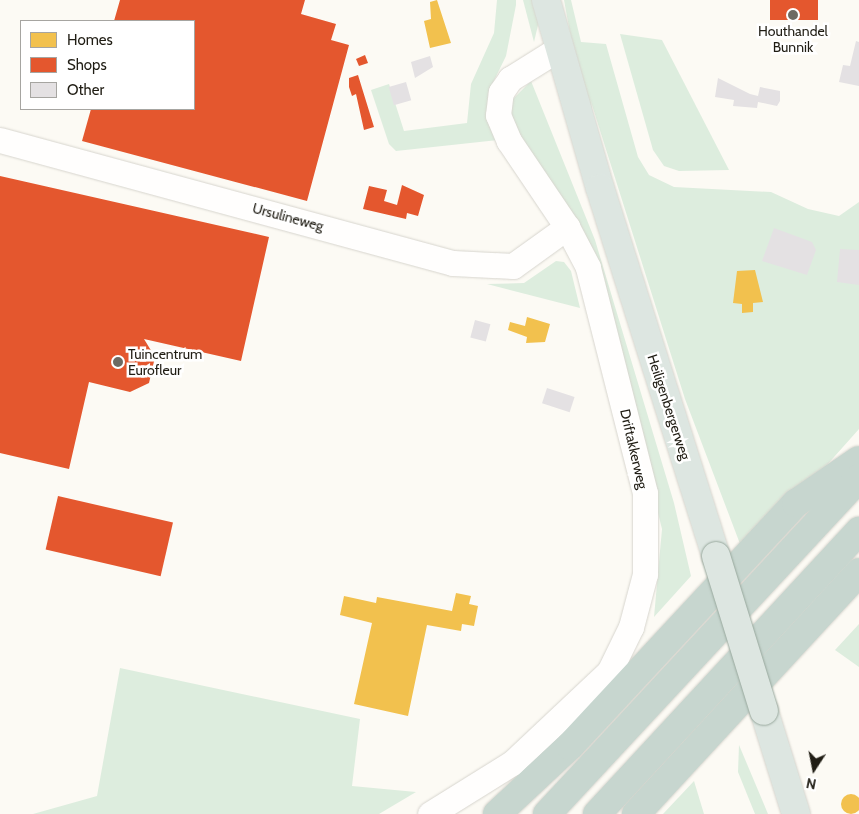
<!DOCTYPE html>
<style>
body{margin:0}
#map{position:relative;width:859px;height:814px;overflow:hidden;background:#fcfaf4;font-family:Cabin,sans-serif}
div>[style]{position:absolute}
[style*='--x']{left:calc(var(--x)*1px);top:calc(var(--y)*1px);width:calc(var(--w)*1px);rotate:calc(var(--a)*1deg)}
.green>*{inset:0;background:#ddedde}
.homes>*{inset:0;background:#f2c14e}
.round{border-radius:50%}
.shops>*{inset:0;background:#e4572e;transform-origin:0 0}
.building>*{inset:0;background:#e4e1e3;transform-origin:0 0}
.roads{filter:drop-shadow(0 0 1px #d7d5ce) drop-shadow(0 0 1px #d7d5ce)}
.minor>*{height:25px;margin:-12.5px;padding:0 12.5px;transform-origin:12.5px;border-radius:12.5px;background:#fffefd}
.major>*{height:28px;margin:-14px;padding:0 14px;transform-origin:14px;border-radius:14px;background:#dde6e1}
.highway>*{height:28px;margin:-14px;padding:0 14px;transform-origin:14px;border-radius:14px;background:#c7d6cf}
.bridges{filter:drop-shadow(0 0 1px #98a89d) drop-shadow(0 0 1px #98a89d)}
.major-bridge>*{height:28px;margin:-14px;padding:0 14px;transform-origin:14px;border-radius:14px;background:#dde6e1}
.dots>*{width:14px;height:14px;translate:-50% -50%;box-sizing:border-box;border:2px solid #fff;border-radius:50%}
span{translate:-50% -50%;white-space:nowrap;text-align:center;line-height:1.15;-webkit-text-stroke:5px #fff;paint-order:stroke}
.poi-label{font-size:14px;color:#201d14}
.left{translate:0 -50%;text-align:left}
.street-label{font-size:14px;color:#201d14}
.legend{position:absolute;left:20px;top:20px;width:175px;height:90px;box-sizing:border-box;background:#fff;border:1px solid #a6a5a1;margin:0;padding:6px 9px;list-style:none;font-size:15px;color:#201d14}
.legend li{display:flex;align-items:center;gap:10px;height:25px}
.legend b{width:25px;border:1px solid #a6a5a1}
.north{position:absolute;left:789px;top:744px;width:50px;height:50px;-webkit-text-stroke:4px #fff;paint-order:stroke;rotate:191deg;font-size:14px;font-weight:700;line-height:20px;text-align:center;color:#201d14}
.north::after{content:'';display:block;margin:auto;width:18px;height:22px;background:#201d14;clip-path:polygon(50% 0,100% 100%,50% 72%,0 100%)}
</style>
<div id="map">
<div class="green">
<i style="clip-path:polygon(497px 0,516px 0,516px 5px,506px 56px,488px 93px,488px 120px,498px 140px,396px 151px,389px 144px,371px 90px,389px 84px,404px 131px,467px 123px,471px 84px,494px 33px)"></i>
<i style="clip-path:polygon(523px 0,533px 0,539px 21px,534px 42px)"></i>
<i style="clip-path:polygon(564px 0,571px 0,581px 42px,606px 44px,638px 157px,649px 175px,674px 187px,771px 192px,808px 209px,839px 216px,859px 202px,859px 429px,745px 557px,685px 399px,591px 102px,593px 115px,577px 71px)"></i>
<i style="clip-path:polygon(620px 34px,662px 40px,729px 170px,679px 171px,664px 166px,653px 150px)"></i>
<i style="clip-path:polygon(531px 81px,595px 240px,674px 503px,691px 576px,654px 617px,662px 529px,625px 380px,507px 105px)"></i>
<i style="clip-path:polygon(556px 261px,564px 262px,571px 271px,580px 308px,487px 284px,524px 283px)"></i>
<i style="clip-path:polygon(859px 624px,859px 667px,835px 650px)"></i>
<i style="clip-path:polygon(120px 668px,360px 719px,352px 786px,416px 792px,379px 814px,33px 814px,97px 796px)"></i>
<i style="clip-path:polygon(739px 745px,763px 802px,768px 814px,755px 814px,738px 772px)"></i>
<i style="clip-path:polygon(694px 781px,704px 814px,663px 814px)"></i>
</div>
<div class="homes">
<i style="clip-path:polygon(437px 0,451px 43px,430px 48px,424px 21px,431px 19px,430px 2px)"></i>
<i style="clip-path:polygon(755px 270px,763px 302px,753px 303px,753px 312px,742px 313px,742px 304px,733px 303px,737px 271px)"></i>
<i style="clip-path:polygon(527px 317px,550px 324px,545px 342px,526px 343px,527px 337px,508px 330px,510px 322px,525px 326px)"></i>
<i style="clip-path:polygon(456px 593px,471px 596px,469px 604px,478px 606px,474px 626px,462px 624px,461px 631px,427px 625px,408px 716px,354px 704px,372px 623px,340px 615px,344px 596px,376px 603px,377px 597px,452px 611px)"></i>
<i class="round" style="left:841px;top:794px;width:20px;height:20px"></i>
</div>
<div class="shops">
<i style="clip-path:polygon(120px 0,305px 0,301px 14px,336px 24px,331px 40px,349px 45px,307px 201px,82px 141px,91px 109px,194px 109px,194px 21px,114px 21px)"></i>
<i style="left:770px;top:0;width:48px;height:20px"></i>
<i style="clip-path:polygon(365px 55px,368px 63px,359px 66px,356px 59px)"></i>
<i style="clip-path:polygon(358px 75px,374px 127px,364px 130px,356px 94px,352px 96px,349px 87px,349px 78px)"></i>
<i style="clip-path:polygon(0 176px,269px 237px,241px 361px,144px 339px,155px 357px,149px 383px,130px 392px,89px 382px,69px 469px,0 453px)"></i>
<i style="clip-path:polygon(402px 185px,424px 195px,418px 216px,407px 213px,406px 219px,363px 209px,369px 186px,387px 190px,384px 201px,397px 205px)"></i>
<i style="left:58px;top:496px;width:118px;height:55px;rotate:13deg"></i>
</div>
<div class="building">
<i style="clip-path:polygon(856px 41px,859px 42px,859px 86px,839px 82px,843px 65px,850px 66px)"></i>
<i style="clip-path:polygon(430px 56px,433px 67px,415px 78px,411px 62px)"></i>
<i style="clip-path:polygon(718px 78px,750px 94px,758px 96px,760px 87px,780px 91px,780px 101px,777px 106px,758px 102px,757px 108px,733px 106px,734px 100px,715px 97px)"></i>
<i style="left:406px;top:82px;width:19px;height:18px;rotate:74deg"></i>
<i style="clip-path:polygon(774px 228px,812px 242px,816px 250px,807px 275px,762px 261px)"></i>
<i style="clip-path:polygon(840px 249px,859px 250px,859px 285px,837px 282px)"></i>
<i style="left:475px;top:320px;width:16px;height:18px;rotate:15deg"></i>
<i style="left:547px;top:388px;width:29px;height:16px;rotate:18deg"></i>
</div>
<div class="roads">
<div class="minor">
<i style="--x:0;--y:140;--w:469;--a:15.2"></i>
<i style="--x:453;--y:263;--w:60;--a:2.9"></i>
<i style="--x:513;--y:266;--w:67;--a:-35.8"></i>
<i style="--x:430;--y:814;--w:97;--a:-31.9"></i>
<i style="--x:512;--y:763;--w:133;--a:-43.2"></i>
<i style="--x:609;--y:672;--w:50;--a:-63.9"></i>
<i style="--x:631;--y:627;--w:55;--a:-75.2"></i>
<i style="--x:645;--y:574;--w:81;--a:-90"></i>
<i style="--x:645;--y:493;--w:233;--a:-104.2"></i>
<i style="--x:588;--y:267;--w:45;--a:-117.7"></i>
<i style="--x:567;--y:227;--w:104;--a:-124"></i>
<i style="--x:509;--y:141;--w:28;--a:-113"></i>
<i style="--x:498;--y:115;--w:23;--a:-83"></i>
<i style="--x:501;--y:92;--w:16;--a:-55"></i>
<i style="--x:510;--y:79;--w:57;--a:-32"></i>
</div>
<div class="major">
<i style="--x:546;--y:0;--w:196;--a:74"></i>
<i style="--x:600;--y:188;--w:386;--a:72.5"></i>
<i style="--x:764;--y:711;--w:108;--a:72.7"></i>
</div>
<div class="highway">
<i style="--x:497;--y:814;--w:100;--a:-43"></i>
<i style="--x:570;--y:746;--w:332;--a:-47.1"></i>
<i style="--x:796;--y:503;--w:76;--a:-34.3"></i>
<i style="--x:547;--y:814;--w:459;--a:-47.1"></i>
<i style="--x:597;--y:814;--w:386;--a:-47.2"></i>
<i style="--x:636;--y:814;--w:329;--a:-47.3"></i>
</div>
</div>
<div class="bridges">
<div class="major-bridge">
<i style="--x:716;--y:556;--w:162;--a:72.8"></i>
</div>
</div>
<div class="dots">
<i style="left:793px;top:15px;background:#6d6a62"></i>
<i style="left:118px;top:362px;background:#6d6a62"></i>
</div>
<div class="poi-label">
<span style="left:793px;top:39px">Houthandel<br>Bunnik</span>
<span class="left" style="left:128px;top:362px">Tuincentrum<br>Eurofleur</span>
</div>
<div class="street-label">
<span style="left:288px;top:217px;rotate:15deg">Ursulineweg</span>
<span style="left:669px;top:407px;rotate:72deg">Heiligenbergerweg</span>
<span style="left:634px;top:449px;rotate:77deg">Driftakkerweg</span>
</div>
<ul class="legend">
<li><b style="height:14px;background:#f2c14e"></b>Homes</li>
<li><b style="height:14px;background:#e4572e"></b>Shops</li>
<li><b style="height:14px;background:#e4e1e3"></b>Other</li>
</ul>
<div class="north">N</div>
</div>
